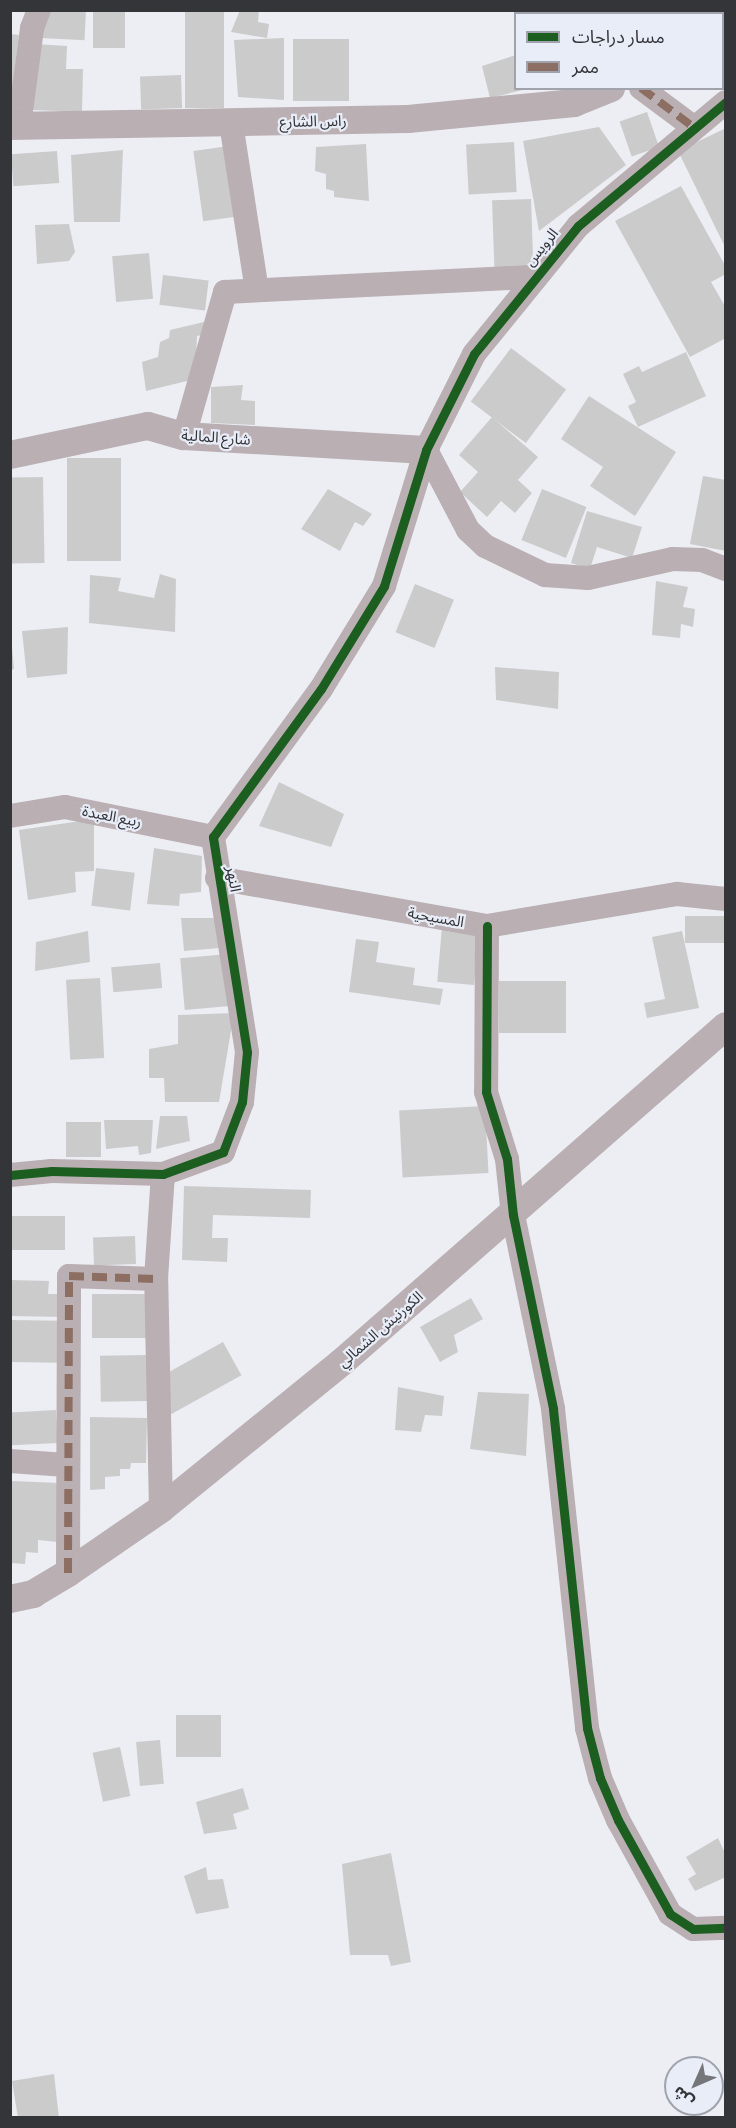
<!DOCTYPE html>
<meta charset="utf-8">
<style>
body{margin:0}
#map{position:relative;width:736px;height:2128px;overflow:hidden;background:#eceef4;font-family:Commissioner,"Noto Sans Arabic",sans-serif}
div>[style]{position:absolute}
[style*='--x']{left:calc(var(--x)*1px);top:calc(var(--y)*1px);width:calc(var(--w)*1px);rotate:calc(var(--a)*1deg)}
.building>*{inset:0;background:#cccbcc;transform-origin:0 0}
.minor>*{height:24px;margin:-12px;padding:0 12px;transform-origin:12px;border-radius:12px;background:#baafb2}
.tertiary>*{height:28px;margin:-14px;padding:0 14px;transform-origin:14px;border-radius:14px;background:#baafb2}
.quiet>*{height:8px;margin-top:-4px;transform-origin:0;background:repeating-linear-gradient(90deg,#8d6e63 0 15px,transparent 0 23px)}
.cycleway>*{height:9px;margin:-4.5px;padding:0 4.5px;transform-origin:4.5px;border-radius:4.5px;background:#1b5e20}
span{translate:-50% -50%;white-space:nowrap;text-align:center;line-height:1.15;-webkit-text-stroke:4.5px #e9edf8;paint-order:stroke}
.street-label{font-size:15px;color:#333539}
.frame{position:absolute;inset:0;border:12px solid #333539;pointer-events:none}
.legend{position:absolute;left:514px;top:12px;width:210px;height:78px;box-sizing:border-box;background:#e9edf8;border:2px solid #a0a3ac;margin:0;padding:8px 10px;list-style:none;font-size:18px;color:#333539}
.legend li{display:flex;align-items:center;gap:12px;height:30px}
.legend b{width:30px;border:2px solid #a0a3ac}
.north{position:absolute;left:664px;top:2056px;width:60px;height:60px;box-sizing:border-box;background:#e9edf8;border:2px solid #a0a3ac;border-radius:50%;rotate:225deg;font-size:16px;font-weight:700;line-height:24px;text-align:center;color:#333539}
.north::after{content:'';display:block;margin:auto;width:21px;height:27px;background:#74767a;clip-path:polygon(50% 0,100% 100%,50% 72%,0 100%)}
</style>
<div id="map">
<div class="building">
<i style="left:43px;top:10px;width:43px;height:28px;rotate:3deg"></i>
<i style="left:93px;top:10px;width:32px;height:38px"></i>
<i style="left:185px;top:10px;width:39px;height:98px"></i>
<i style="clip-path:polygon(240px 10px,259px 10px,258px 22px,269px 24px,267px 38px,231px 32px)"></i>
<i style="clip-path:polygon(10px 34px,19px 35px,10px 110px)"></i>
<i style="clip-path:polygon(284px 38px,284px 100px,238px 97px,234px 40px)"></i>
<i style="left:349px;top:39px;width:62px;height:56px;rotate:90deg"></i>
<i style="clip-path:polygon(35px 44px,67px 46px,66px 69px,83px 69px,82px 112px,33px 110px)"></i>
<i style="clip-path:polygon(516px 55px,516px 88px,527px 89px,490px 98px,482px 66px)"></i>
<i style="left:181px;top:75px;width:33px;height:41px;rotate:88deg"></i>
<i style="left:647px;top:112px;width:37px;height:29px;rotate:71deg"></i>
<i style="clip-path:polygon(599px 127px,626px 165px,539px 231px,523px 141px)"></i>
<i style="clip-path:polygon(726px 128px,726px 244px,724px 245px,678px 151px)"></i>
<i style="left:514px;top:142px;width:50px;height:48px;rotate:87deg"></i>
<i style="clip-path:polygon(366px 144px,369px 201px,334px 197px,334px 191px,326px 189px,326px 174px,315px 171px,316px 147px)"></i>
<i style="left:229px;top:146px;width:71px;height:36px;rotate:82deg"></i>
<i style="clip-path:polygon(123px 150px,120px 222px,74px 222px,71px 155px)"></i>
<i style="left:57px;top:151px;width:32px;height:46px;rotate:86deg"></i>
<i style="clip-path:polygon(681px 186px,726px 267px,726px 274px,711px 282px,726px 308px,726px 338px,690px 357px,615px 221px)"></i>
<i style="left:531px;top:199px;width:71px;height:39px;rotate:88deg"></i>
<i style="clip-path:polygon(69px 224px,75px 252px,69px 261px,37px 264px,35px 225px)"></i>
<i style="left:149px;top:253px;width:46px;height:37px;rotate:85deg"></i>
<i style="left:163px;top:275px;width:46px;height:30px;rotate:7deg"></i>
<i style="clip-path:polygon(204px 322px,208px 334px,197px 336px,195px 379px,146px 391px,142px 362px,158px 357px,160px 342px,169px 338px,170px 330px)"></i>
<i style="left:511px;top:348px;width:69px;height:67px;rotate:37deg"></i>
<i style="clip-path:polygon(686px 352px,706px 396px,638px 427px,628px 406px,636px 402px,623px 374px,639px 366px,642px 372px)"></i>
<i style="clip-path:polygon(243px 385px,241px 400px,255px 401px,255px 425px,211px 423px,211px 387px)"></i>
<i style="clip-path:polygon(589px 396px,676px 452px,635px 516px,590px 486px,603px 467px,561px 439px)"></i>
<i style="clip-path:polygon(492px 417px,538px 457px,518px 480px,532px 493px,515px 513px,501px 501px,487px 517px,460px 492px,478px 472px,459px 455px)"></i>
<i style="left:121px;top:458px;width:103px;height:54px;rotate:90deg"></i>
<i style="clip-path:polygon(703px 476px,726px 480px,726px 551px,690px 544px)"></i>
<i style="left:43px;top:477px;width:86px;height:33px;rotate:89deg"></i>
<i style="clip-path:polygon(328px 489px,372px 514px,363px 526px,355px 522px,340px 551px,301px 529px)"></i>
<i style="left:542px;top:489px;width:48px;height:55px;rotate:22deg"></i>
<i style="clip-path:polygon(587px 511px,642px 527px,632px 558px,597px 547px,590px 569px,571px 563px)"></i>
<i style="clip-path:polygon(160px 574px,176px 579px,175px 632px,89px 623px,90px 575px,121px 578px,118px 591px,154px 598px)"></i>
<i style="clip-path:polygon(656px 581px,688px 587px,683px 607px,695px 609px,693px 627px,681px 624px,680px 638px,652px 635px)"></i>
<i style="left:415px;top:584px;width:42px;height:52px;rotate:22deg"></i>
<i style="clip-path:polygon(10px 625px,14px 669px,10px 670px)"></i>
<i style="clip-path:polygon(68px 627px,67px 674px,27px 678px,22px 631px)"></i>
<i style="clip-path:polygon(495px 667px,559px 672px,558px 709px,496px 700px)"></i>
<i style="clip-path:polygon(279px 782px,344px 814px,331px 847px,259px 826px)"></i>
<i style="clip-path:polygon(94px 819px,94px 871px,75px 872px,76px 892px,28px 900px,19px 830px)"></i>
<i style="clip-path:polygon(154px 848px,202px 856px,201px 892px,180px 894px,179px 906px,147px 904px)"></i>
<i style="left:96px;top:868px;width:39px;height:38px;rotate:7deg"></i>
<i style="left:726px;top:916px;width:27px;height:41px;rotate:90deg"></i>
<i style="clip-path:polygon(181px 918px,221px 918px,220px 948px,184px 951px)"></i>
<i style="left:442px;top:927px;width:37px;height:55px;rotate:5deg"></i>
<i style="clip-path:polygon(88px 931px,90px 962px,35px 971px,36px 942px)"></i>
<i style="clip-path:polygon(682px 931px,699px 1008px,647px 1018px,644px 1003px,665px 999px,652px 937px)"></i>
<i style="clip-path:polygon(356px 939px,379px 942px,376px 962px,415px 968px,413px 985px,443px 989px,440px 1005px,349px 992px)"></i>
<i style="left:228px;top:954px;width:52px;height:48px;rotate:85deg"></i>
<i style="left:160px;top:963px;width:25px;height:49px;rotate:85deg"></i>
<i style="left:100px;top:978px;width:80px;height:34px;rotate:87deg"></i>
<i style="left:566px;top:981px;width:52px;height:67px;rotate:90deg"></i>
<i style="clip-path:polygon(234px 1013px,219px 1102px,165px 1102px,164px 1078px,149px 1078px,149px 1049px,178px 1044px,178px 1015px)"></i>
<i style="left:485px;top:1106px;width:67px;height:86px;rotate:87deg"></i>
<i style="clip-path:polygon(160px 1116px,187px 1116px,190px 1141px,156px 1149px)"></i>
<i style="clip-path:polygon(104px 1120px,153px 1120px,151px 1153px,139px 1155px,138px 1146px,106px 1149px)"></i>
<i style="left:66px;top:1122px;width:35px;height:35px"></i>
<i style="clip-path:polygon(184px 1186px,311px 1190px,310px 1218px,213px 1215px,212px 1238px,228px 1238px,227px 1262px,182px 1260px)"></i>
<i style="left:10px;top:1216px;width:55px;height:34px"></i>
<i style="left:135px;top:1236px;width:28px;height:42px;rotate:88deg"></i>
<i style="clip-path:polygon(10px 1280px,49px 1281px,48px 1294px,64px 1294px,63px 1317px,10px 1316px)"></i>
<i style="left:92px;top:1294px;width:58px;height:44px"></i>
<i style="clip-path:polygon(471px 1298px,483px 1319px,454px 1335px,458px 1352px,440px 1362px,420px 1327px)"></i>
<i style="left:10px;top:1320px;width:50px;height:42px;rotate:1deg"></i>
<i style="left:223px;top:1342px;width:38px;height:82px;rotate:61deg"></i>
<i style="left:148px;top:1355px;width:46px;height:48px;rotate:89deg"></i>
<i style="clip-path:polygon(398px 1387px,444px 1396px,442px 1416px,425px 1415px,421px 1432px,395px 1430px)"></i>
<i style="clip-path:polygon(478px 1392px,529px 1394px,526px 1456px,470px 1449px)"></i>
<i style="left:56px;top:1410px;width:33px;height:46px;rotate:87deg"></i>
<i style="clip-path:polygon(90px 1417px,147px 1418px,146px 1463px,131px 1463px,130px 1469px,120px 1469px,120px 1476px,105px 1477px,105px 1489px,90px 1490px)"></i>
<i style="clip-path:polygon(12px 1481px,60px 1483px,57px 1542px,38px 1540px,38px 1553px,26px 1552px,25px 1564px,10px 1563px)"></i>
<i style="left:176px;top:1715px;width:45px;height:42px"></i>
<i style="left:160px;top:1740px;width:44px;height:24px;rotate:85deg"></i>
<i style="left:120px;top:1747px;width:50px;height:28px;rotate:78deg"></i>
<i style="clip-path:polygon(243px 1788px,249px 1809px,233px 1814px,237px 1829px,204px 1834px,196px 1802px)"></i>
<i style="clip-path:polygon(718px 1838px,726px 1855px,726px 1877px,695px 1891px,688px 1879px,696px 1874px,686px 1857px)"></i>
<i style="clip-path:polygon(391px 1853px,411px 1962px,391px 1966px,388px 1955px,350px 1955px,342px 1864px)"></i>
<i style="clip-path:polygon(206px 1867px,208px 1880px,223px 1879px,229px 1908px,196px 1914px,184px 1876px)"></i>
<i style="clip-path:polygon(54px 2074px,59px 2118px,18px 2118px,12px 2081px)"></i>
</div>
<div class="minor">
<i style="--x:612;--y:10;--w:4;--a:76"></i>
<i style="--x:641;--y:88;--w:64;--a:36.7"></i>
<i style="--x:231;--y:123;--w:169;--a:81.2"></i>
<i style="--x:19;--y:126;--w:99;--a:-82.4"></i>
<i style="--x:32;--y:28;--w:19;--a:-69"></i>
<i style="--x:184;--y:436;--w:150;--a:-74.1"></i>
<i style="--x:225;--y:292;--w:311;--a:-2.8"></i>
<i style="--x:426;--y:450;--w:90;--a:62.3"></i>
<i style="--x:468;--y:530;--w:23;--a:43"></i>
<i style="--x:485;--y:546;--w:67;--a:25.8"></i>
<i style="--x:545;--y:575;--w:43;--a:4"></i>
<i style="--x:588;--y:578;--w:87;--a:-12.6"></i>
<i style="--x:673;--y:559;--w:29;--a:2"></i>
<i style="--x:702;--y:560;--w:26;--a:21"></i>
<i style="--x:10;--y:816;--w:56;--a:-9.3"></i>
<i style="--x:65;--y:807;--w:151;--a:11.5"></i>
<i style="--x:217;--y:878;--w:274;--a:10.1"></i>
<i style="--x:487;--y:926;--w:193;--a:-9.6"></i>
<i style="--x:677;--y:894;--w:49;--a:5.8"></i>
<i style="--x:487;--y:926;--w:166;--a:90.3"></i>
<i style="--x:486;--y:1092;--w:70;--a:72.6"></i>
<i style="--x:507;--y:1159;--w:56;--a:83.9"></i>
<i style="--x:513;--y:1215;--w:198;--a:78.3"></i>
<i style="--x:553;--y:1409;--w:321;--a:83.9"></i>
<i style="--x:587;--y:1728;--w:52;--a:75.4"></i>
<i style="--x:600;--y:1778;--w:46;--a:66.8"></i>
<i style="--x:618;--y:1820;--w:107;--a:61"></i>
<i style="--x:670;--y:1914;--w:27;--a:33"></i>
<i style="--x:693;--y:1929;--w:33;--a:-2"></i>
<i style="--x:10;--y:1175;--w:42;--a:-5.4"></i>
<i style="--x:52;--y:1171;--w:111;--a:1.5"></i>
<i style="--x:163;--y:1174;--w:64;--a:-20.1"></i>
<i style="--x:223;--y:1152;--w:53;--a:-69.2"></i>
<i style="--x:242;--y:1102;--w:50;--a:-84.3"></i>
<i style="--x:247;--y:1052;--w:218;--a:-99"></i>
<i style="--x:213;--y:837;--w:183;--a:-53.9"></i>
<i style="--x:321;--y:689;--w:121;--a:-58.5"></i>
<i style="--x:384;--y:586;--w:142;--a:-72.8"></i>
<i style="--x:426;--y:450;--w:107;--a:-63.4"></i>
<i style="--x:474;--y:354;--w:165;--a:-50.9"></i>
<i style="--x:578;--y:226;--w:193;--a:-40"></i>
<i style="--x:10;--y:1461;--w:56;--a:4.1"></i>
<i style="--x:161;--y:1509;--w:230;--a:-91.2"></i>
<i style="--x:156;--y:1279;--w:105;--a:-86.2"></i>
<i style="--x:68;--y:1573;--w:297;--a:-89.8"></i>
<i style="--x:69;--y:1276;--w:87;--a:2"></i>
</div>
<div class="tertiary">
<i style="--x:722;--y:51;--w:4;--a:-14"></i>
<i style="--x:10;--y:126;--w:398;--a:-1"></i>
<i style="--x:408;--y:119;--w:167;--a:-5.5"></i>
<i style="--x:574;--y:103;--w:40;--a:-22"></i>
<i style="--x:10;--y:455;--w:141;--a:-11.9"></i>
<i style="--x:148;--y:426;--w:37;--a:16"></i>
<i style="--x:184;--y:436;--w:242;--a:3.3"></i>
<i style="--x:10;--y:1599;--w:24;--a:-12"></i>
<i style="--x:33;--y:1594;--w:41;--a:-31"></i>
<i style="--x:68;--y:1573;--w:113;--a:-34.5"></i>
<i style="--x:161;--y:1509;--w:233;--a:-39.1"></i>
<i style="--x:342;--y:1362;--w:510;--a:-41.19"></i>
</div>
<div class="quiet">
<i style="--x:612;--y:10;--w:4;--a:76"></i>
<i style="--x:641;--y:88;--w:64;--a:36.7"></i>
<i style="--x:68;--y:1573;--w:297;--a:-89.8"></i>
<i style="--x:69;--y:1276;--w:87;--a:2"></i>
</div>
<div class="cycleway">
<i style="--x:487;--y:926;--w:166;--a:90.3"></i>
<i style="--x:486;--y:1092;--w:70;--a:72.6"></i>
<i style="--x:507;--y:1159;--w:56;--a:83.9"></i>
<i style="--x:513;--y:1215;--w:198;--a:78.3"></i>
<i style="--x:553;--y:1409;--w:321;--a:83.9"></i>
<i style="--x:587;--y:1728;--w:52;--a:75.4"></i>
<i style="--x:600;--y:1778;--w:46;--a:66.8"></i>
<i style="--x:618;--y:1820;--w:107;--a:61"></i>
<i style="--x:670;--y:1914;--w:27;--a:33"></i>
<i style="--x:693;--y:1929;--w:33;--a:-2"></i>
<i style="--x:10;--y:1175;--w:42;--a:-5.4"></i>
<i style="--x:52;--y:1171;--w:111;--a:1.5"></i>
<i style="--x:163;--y:1174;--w:64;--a:-20.1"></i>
<i style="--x:223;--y:1152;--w:53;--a:-69.2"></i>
<i style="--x:242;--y:1102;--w:50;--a:-84.3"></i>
<i style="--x:247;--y:1052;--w:218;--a:-99"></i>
<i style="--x:213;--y:837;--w:183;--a:-53.9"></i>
<i style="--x:321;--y:689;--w:121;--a:-58.5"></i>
<i style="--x:384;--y:586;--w:142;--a:-72.8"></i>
<i style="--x:426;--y:450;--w:107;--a:-63.4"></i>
<i style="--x:474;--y:354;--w:165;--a:-50.9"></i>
<i style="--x:578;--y:226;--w:193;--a:-40"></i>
</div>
<div class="street-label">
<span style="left:313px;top:121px;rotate:-1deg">راس الشارع</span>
<span style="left:541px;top:247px;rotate:-51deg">الرويس</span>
<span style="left:216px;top:437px;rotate:4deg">شارع المالية</span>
<span style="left:112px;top:816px;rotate:11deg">ربيع العبدة</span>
<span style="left:234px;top:879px;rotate:80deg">النهر</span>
<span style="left:436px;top:917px;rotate:10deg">المسيحية</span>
<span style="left:380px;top:1329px;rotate:-41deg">الكورنيش الشمالي</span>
</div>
<div class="frame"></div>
<ul class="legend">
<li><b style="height:8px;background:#1b5e20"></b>مسار دراجات</li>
<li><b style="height:8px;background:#8d6e63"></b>ممر</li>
</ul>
<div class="north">ش</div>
</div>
